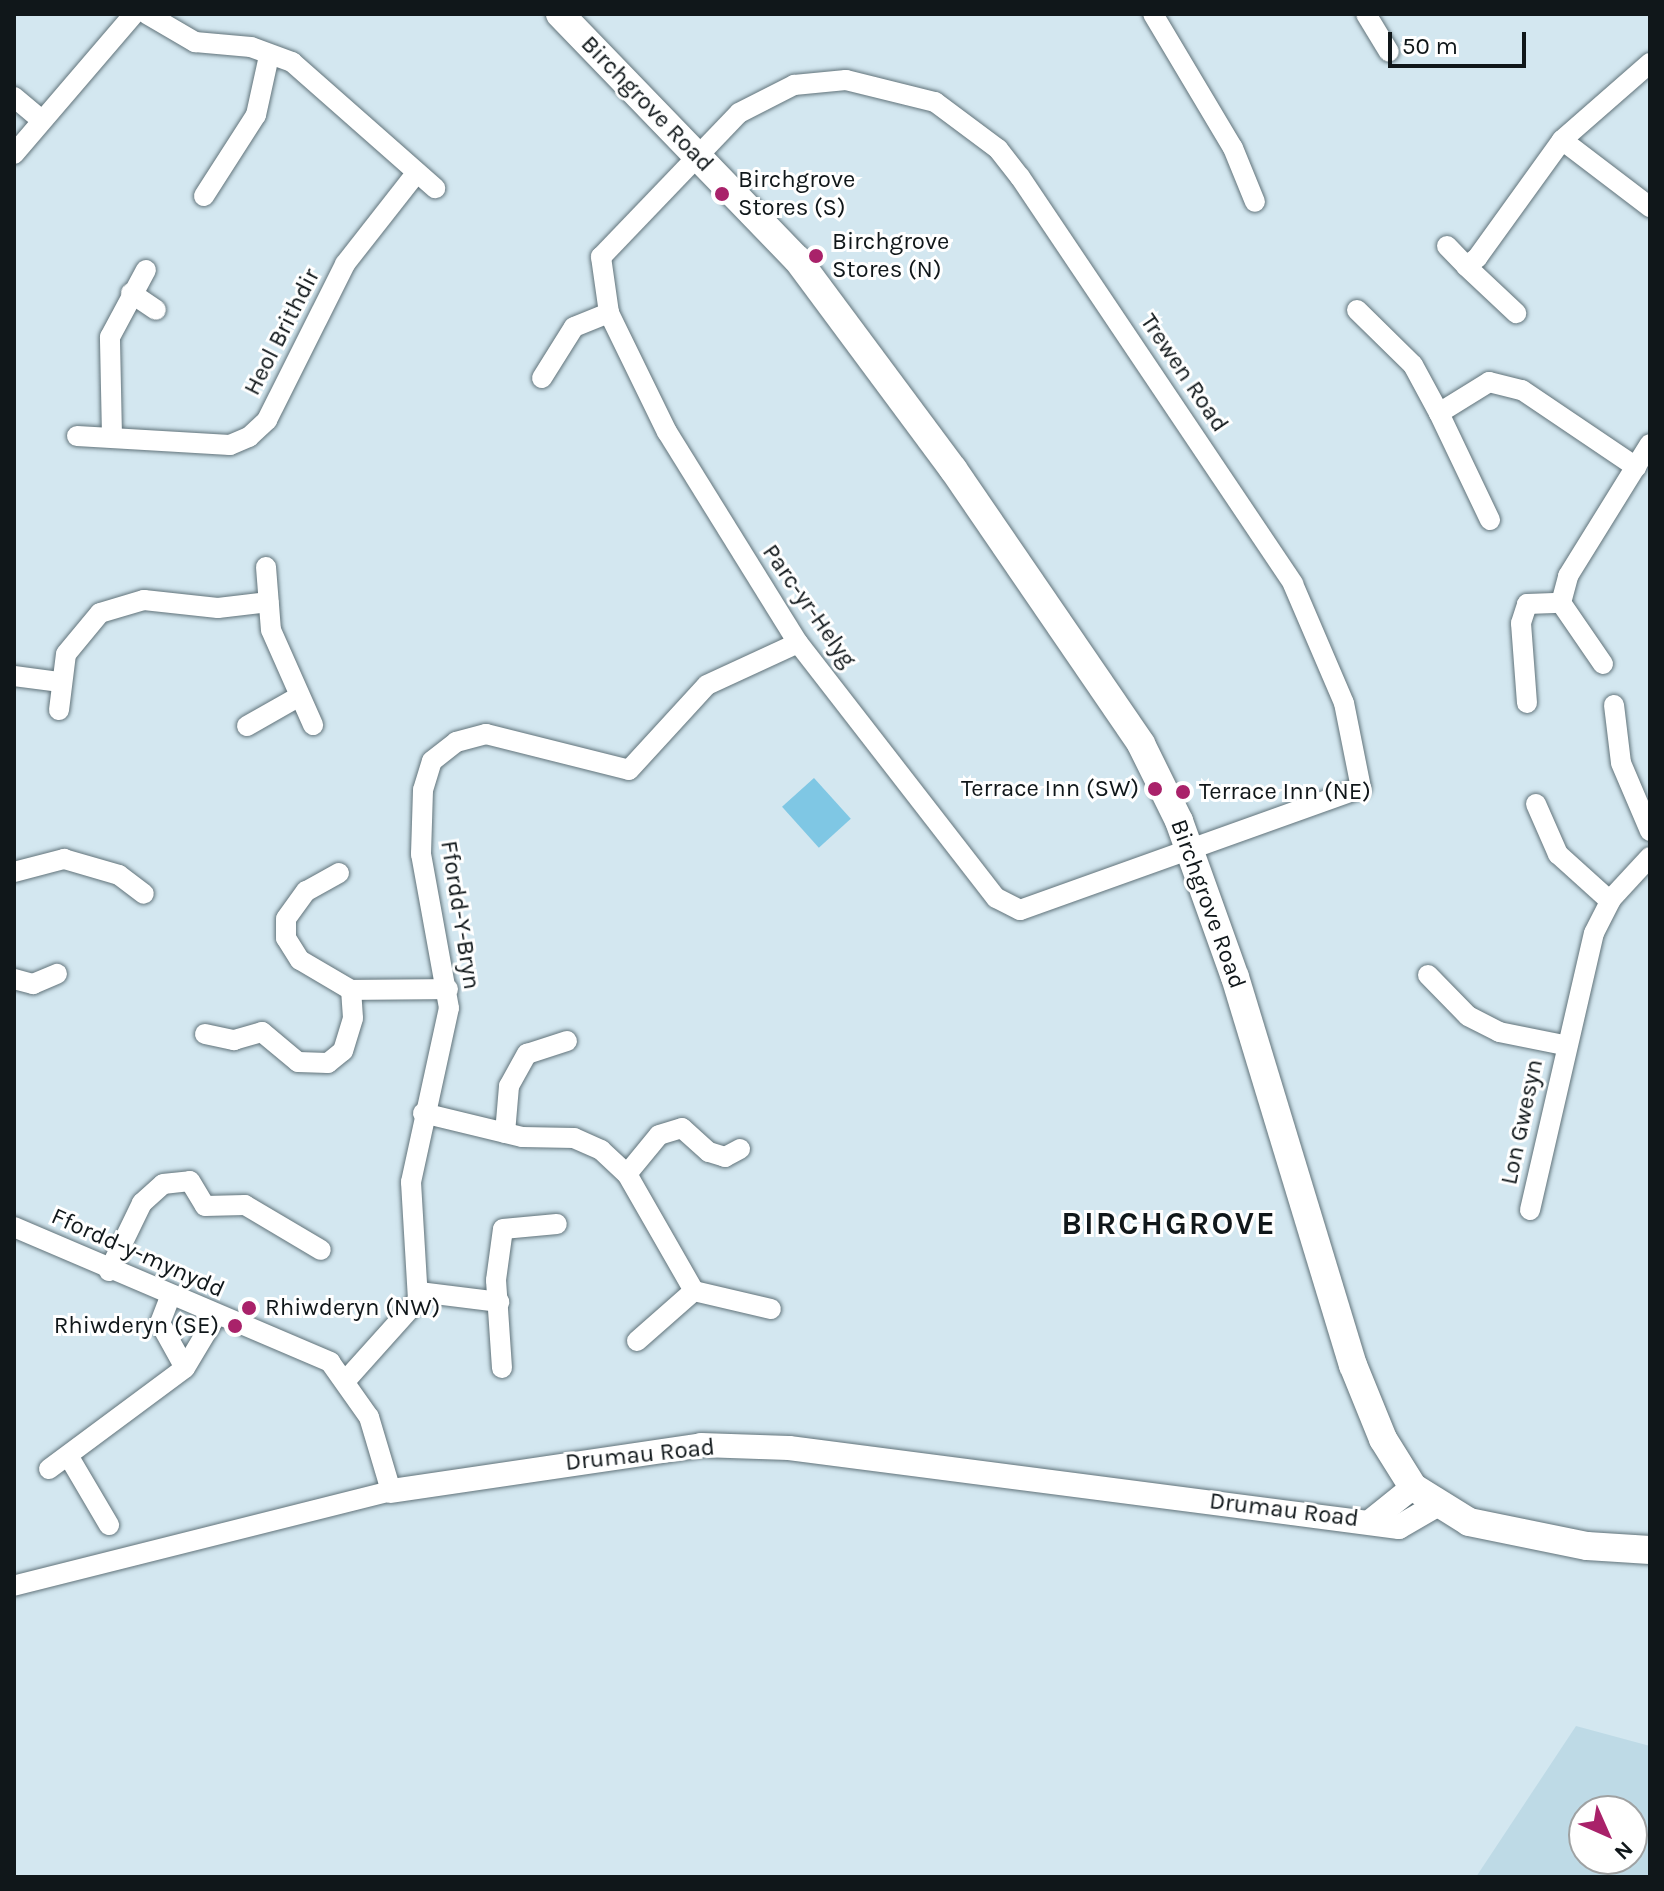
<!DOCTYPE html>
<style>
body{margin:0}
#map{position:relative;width:1664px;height:1891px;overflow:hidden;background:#d3e7f0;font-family:Karla,sans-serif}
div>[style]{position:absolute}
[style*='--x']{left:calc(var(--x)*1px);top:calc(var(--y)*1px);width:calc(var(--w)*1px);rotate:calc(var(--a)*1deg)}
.built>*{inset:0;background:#bedae6}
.green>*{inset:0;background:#7fc7e4;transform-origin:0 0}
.roads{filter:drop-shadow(0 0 2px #61737a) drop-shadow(0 0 2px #61737a)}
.minor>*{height:20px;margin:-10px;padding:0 10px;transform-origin:10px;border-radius:10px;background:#fff}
.tertiary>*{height:24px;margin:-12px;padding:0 12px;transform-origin:12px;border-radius:12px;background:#fff}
.secondary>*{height:28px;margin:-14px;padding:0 14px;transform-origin:14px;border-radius:14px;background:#fff}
.dots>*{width:22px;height:22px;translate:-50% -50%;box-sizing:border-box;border:4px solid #fff;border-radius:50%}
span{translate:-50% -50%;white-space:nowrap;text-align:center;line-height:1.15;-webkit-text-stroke:6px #fff;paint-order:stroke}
.street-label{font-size:24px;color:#10171a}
.poi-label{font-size:24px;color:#10171a}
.left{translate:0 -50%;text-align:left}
.right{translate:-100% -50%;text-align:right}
.district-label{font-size:32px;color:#10171a;font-weight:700;letter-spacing:2px}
.frame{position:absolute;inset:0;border:16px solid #10171a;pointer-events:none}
.north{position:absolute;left:1568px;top:1795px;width:80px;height:80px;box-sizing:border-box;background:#fff;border:2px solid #9fa2a3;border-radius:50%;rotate:135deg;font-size:22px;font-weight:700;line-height:32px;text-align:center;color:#10171a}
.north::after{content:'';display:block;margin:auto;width:28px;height:36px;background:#a9226a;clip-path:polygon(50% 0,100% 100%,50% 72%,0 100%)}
.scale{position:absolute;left:1388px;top:32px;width:138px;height:36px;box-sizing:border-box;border:4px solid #10171a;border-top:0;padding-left:10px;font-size:24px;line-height:28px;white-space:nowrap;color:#10171a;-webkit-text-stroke:6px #fff;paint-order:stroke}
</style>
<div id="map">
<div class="built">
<i style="clip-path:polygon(evenodd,1576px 1726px,1650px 1746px,1650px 1877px,1476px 1877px,1576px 1726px,1584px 1811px,1632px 1811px,1632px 1859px,1584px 1859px,1584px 1811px)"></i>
</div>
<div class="green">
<i style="left:814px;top:778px;width:55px;height:43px;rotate:48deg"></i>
</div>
<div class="roads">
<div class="minor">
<i style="--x:147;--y:14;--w:56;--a:30.3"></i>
<i style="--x:195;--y:42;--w:56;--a:5.1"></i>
<i style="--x:251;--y:47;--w:44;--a:20.1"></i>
<i style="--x:292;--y:62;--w:191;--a:41.4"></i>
<i style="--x:1153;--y:14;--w:156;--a:59.2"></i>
<i style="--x:1233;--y:148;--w:58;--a:67.8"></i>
<i style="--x:1366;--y:14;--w:44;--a:58.8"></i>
<i style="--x:1650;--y:63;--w:117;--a:138.8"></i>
<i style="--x:1562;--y:140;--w:111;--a:37.3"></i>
<i style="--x:846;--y:80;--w:92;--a:13.9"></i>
<i style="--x:935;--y:102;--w:79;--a:36.7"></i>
<i style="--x:998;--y:149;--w:36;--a:52"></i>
<i style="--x:1020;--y:177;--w:490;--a:56.1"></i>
<i style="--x:1293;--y:584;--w:129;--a:66.8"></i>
<i style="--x:1344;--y:703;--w:87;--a:78.7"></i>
<i style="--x:1361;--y:788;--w:362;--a:160.3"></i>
<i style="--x:1020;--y:910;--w:27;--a:-153"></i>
<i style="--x:996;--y:898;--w:323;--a:-127.8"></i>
<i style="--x:798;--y:643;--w:248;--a:-121.8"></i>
<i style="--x:667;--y:432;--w:132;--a:-116"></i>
<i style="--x:609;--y:313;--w:57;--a:-98.1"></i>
<i style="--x:601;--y:257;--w:199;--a:-46.2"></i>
<i style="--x:739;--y:113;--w:62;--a:-27"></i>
<i style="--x:794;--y:85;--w:52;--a:-5.5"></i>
<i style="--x:14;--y:97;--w:35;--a:40"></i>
<i style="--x:14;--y:154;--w:184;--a:-49.4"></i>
<i style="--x:204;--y:196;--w:96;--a:-57.3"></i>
<i style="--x:256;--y:115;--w:60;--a:-77.6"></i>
<i style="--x:1447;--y:246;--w:28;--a:46"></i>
<i style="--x:1466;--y:266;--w:14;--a:-36"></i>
<i style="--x:1477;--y:258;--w:145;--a:-54.2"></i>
<i style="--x:1466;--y:266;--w:69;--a:43.2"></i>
<i style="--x:131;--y:293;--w:30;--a:34"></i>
<i style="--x:1357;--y:310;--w:78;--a:44.5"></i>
<i style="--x:1413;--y:365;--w:55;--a:61.6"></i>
<i style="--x:542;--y:378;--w:60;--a:-57.9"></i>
<i style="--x:574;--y:327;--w:38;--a:-22"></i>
<i style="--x:77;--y:436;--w:153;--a:3.4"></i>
<i style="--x:230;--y:445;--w:21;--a:-23"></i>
<i style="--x:249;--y:437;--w:25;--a:-43"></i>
<i style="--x:267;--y:420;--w:174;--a:-63.4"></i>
<i style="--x:345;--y:264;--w:112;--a:-51.9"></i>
<i style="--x:112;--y:436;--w:99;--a:-91.2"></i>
<i style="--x:110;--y:337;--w:76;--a:-61.8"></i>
<i style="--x:1490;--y:520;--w:119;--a:-115.5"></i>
<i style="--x:1439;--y:413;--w:59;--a:-31.8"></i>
<i style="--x:1489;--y:382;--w:34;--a:14"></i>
<i style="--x:1522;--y:390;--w:138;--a:34"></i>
<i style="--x:266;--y:567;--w:63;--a:85.5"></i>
<i style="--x:271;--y:630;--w:104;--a:66.1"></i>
<i style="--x:1603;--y:664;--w:74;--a:-124.5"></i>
<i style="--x:1561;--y:603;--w:28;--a:-75"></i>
<i style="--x:1568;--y:576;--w:155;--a:-58.2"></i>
<i style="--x:14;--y:676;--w:45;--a:7.6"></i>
<i style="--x:1527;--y:703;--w:80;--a:-94.3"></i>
<i style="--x:1521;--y:623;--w:20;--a:-72"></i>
<i style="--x:1527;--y:604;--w:34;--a:-2"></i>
<i style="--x:1614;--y:705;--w:58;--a:83.1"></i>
<i style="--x:1621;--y:763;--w:74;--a:66.9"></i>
<i style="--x:59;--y:710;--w:56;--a:-82.9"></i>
<i style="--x:66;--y:654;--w:53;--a:-50.3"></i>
<i style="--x:100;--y:613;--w:46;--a:-16.5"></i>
<i style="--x:144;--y:600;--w:74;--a:6.2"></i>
<i style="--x:218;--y:608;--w:51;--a:-6.7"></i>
<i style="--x:247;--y:726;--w:59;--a:-29.6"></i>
<i style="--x:1536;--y:804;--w:55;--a:66.3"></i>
<i style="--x:1558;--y:854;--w:70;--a:42.1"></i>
<i style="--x:14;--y:872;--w:52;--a:-14.6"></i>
<i style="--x:64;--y:859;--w:57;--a:16.2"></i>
<i style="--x:119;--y:875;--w:31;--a:37"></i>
<i style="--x:339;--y:873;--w:38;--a:151"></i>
<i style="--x:306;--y:891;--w:34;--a:126"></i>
<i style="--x:286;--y:919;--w:19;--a:90"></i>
<i style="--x:286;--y:938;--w:26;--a:58"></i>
<i style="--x:300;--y:960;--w:59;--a:30.5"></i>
<i style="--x:351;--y:990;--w:97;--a:-0.6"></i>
<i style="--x:1428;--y:975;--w:57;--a:45.7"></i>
<i style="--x:1468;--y:1016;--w:35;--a:27"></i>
<i style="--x:1499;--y:1032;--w:66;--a:11.3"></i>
<i style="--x:14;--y:979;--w:20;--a:15"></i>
<i style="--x:33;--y:984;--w:26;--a:-23"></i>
<i style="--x:205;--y:1034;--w:30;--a:12"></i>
<i style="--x:234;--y:1040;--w:29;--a:-16"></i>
<i style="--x:262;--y:1032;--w:47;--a:39.8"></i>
<i style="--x:298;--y:1062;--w:30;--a:2"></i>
<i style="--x:328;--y:1063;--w:19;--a:-39"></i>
<i style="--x:343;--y:1051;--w:34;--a:-73"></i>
<i style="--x:353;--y:1018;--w:28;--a:-94"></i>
<i style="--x:423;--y:1113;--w:102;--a:13.6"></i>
<i style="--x:522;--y:1137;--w:52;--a:1.1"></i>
<i style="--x:574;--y:1138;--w:30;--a:24"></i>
<i style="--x:601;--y:1150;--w:35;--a:43"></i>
<i style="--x:627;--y:1174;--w:135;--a:60.2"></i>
<i style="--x:505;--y:1133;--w:47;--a:-85.1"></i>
<i style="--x:509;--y:1086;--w:37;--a:-61"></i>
<i style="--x:527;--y:1054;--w:42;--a:-18"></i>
<i style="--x:627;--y:1174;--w:50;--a:-50.6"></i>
<i style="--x:659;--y:1135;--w:24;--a:-17"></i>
<i style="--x:682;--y:1128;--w:36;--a:42"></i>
<i style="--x:709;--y:1152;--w:17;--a:17"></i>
<i style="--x:725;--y:1157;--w:17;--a:-28"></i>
<i style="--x:1530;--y:1210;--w:284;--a:-77"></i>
<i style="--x:1594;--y:933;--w:39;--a:-63"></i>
<i style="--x:1612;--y:898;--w:56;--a:-47.2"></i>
<i style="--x:14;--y:1227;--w:344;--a:23.1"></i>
<i style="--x:330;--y:1362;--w:67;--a:54.7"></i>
<i style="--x:369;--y:1417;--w:77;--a:73.4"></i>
<i style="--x:391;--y:1491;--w:389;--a:165.9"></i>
<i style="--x:109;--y:1271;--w:76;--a:-64.1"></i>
<i style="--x:142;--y:1203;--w:28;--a:-42"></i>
<i style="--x:163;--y:1184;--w:27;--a:-6"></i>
<i style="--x:190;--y:1181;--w:29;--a:59"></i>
<i style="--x:205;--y:1206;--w:40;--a:-1.4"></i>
<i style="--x:245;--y:1205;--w:88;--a:30.6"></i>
<i style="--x:419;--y:1292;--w:81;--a:7.1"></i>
<i style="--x:170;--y:1297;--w:28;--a:111"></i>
<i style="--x:160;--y:1323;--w:51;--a:60.9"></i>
<i style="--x:637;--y:1341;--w:76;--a:-41.3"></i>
<i style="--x:694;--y:1291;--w:79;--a:13.2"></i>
<i style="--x:502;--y:1368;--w:88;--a:-93.9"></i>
<i style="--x:496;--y:1280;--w:51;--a:-82.2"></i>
<i style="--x:503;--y:1229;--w:54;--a:-5.3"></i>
<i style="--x:348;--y:1378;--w:105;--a:-48.1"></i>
<i style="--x:418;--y:1300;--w:118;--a:-93.4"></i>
<i style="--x:411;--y:1182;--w:178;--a:-77.7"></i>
<i style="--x:449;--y:1008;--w:157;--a:-100.3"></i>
<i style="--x:421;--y:854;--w:64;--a:-88.2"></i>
<i style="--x:423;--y:790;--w:30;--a:-73"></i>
<i style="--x:432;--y:761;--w:31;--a:-38"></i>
<i style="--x:456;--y:742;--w:31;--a:-15"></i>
<i style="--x:486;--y:734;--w:147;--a:14.1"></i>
<i style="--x:629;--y:770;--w:115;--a:-47.5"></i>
<i style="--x:707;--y:685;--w:100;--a:-24.8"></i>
<i style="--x:69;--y:1457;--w:79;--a:59.5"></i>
<i style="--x:49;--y:1469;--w:169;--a:-36.6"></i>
<i style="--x:185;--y:1368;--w:61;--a:-59.2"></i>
</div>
<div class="tertiary">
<i style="--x:391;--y:1491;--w:313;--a:-8.4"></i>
<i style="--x:701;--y:1445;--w:88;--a:2"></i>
<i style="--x:789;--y:1448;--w:615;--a:7.38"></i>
<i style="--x:1399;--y:1527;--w:42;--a:-30.3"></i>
<i style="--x:1372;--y:1520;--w:53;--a:-38.8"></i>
</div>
<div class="secondary">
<i style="--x:560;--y:14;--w:341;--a:46"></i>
<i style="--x:797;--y:259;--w:262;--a:53.4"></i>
<i style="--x:953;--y:469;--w:333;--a:55.6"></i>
<i style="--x:1141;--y:744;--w:86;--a:63.7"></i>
<i style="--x:1179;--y:821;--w:166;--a:70.3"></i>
<i style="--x:1235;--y:977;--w:406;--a:73.1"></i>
<i style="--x:1353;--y:1365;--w:80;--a:67.9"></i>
<i style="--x:1383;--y:1439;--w:57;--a:58"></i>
<i style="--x:1413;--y:1487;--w:66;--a:32"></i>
<i style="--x:1469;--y:1522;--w:120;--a:11.5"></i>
<i style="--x:1587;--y:1546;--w:63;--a:3.6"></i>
</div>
</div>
<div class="dots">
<i style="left:722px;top:194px;background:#a9226a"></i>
<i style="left:816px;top:256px;background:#a9226a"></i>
<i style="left:1155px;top:789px;background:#a9226a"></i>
<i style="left:1183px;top:792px;background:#a9226a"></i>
<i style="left:249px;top:1308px;background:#a9226a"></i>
<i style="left:235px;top:1326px;background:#a9226a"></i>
</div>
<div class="street-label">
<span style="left:647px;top:104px;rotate:46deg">Birchgrove Road</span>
<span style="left:282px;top:332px;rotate:-63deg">Heol Brithdir</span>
<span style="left:1184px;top:373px;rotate:56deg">Trewen Road</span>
<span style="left:809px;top:606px;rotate:55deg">Parc-yr-Helyg</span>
<span style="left:1208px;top:904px;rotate:70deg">Birchgrove Road</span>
<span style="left:460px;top:915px;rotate:81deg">Ffordd-Y-Bryn</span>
<span style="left:1522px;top:1122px;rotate:-78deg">Lon Gwesyn</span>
<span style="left:138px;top:1253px;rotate:24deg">Ffordd-y-mynydd</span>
<span style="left:640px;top:1455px;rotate:-6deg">Drumau Road</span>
<span style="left:1284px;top:1510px;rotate:7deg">Drumau Road</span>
</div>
<div class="poi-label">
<span class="left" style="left:738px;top:194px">Birchgrove<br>Stores (S)</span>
<span class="left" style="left:832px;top:256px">Birchgrove<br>Stores (N)</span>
<span class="right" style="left:1139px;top:789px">Terrace Inn (SW)</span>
<span class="left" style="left:1199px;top:792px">Terrace Inn (NE)</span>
<span class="left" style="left:265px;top:1308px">Rhiwderyn (NW)</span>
<span class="right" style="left:219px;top:1326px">Rhiwderyn (SE)</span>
</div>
<div class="district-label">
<span style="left:1169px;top:1224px">BIRCHGROVE</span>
</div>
<div class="frame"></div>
<div class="north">N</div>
<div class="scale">50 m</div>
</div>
